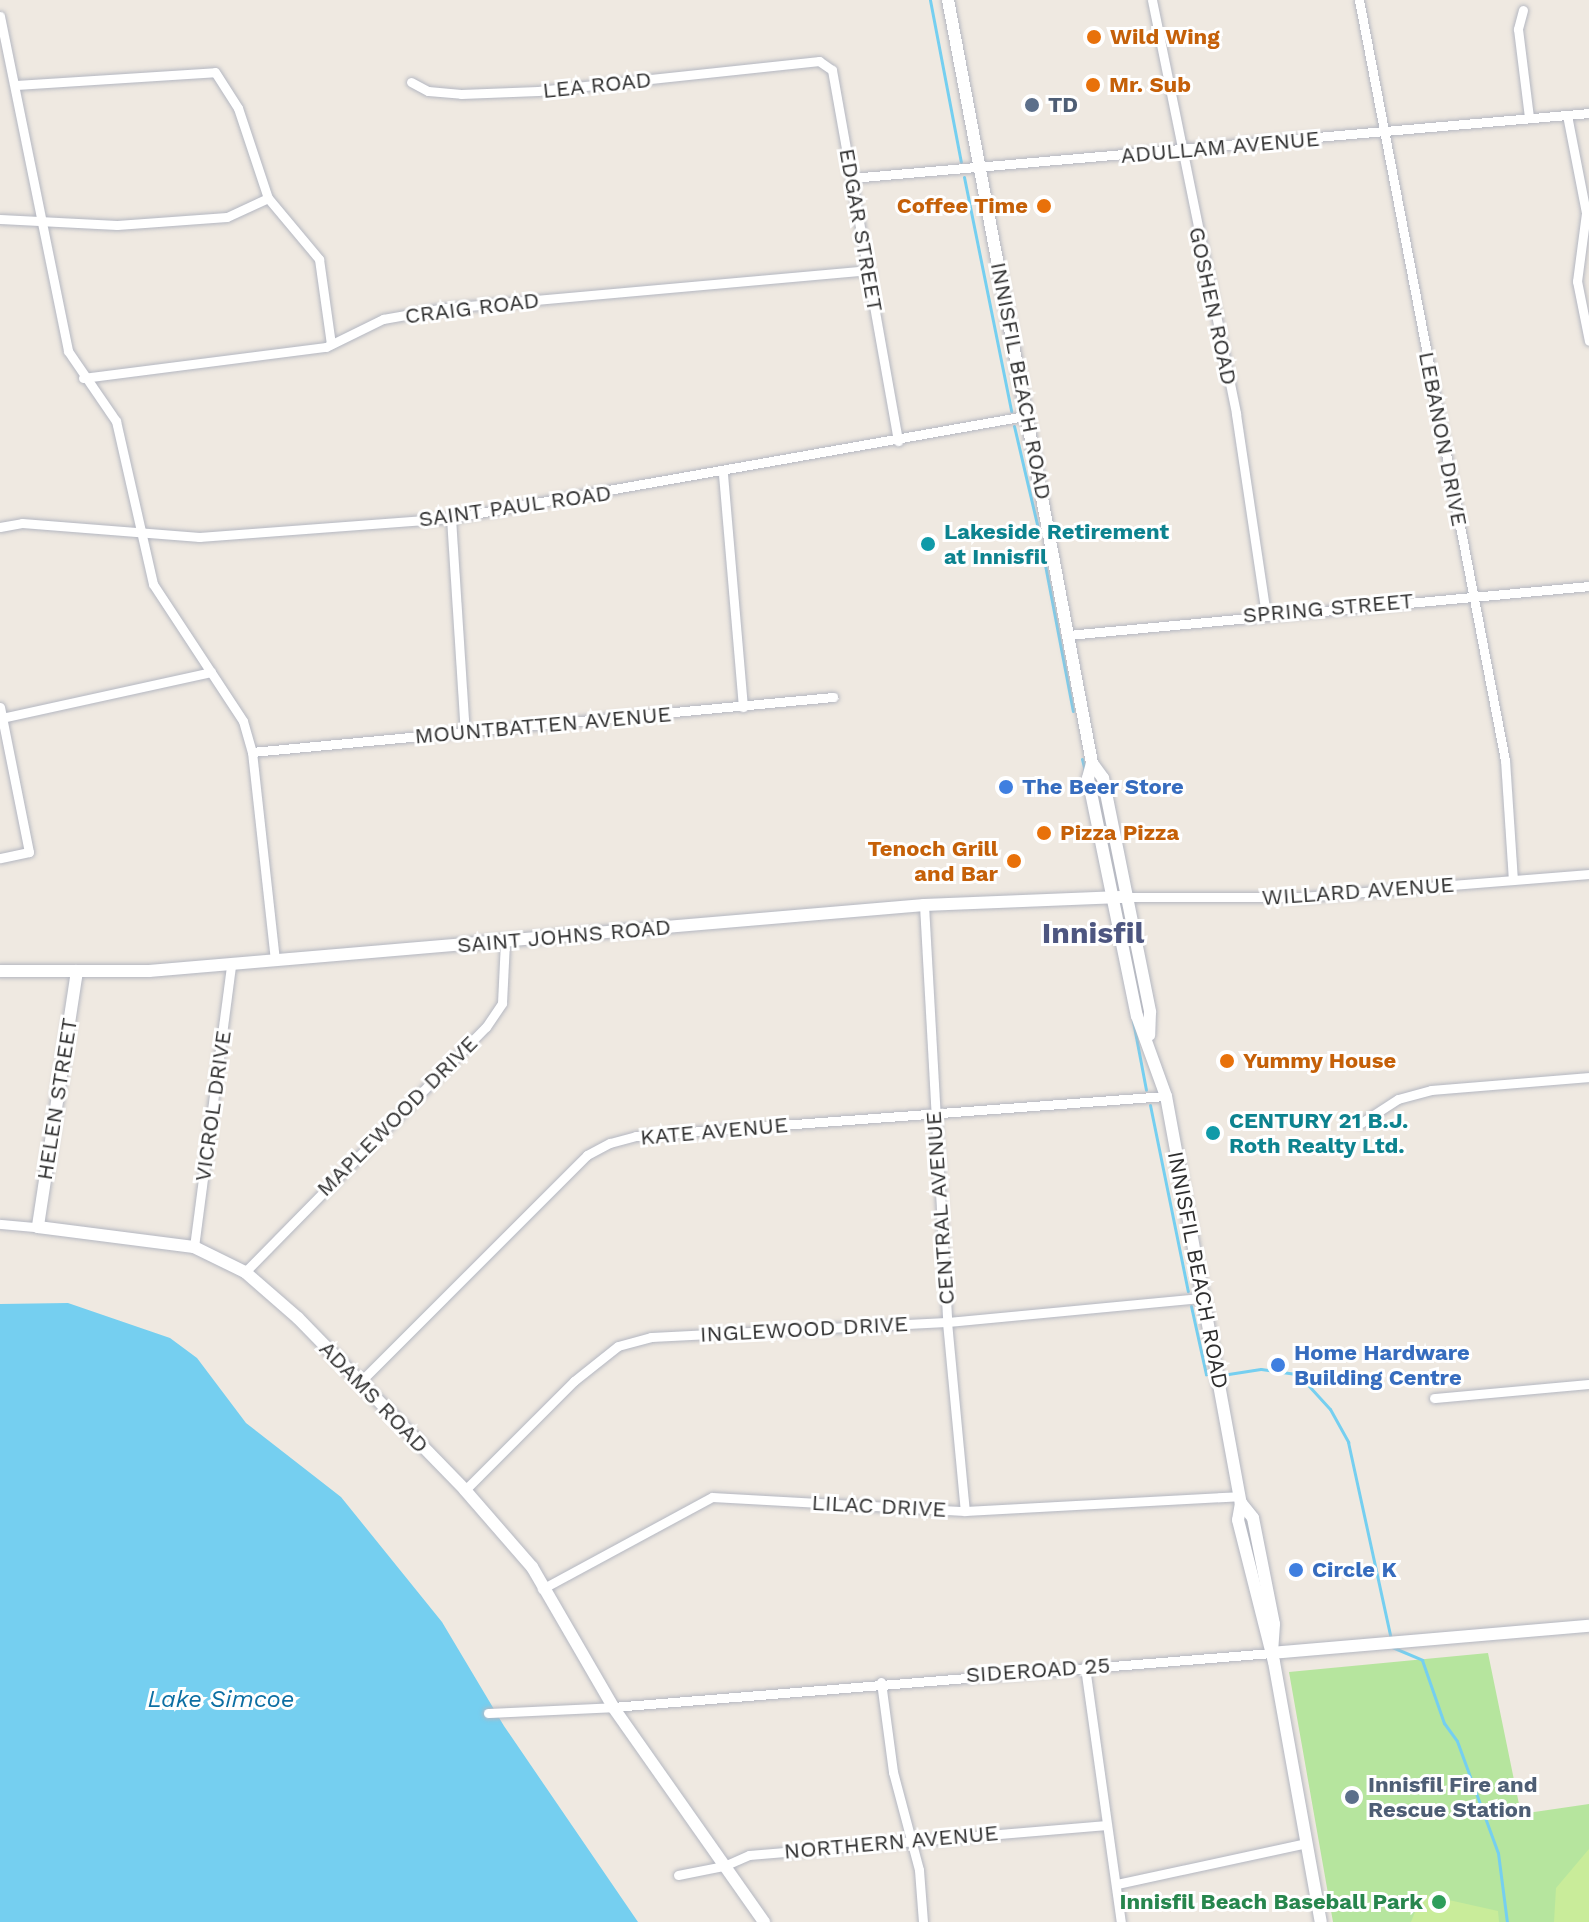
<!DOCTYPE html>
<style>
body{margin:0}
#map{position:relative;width:1589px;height:1922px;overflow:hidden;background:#efe9e1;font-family:"Work Sans",sans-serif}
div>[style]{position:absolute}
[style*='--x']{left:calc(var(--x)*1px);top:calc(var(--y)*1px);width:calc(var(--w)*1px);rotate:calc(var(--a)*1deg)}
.green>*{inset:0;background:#b6e59e}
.pitch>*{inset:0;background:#c9ec9a}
.water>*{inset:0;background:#75cff0}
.stream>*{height:3px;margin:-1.5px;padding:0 1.5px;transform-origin:1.5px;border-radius:1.5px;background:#75cff0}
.roads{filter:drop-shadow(0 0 2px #b4b7c1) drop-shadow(0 0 2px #b4b7c1)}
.street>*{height:9px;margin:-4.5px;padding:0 4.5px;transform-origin:4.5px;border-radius:4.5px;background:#fff}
.secondary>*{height:12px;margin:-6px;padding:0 6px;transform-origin:6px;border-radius:6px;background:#fff}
.dots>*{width:22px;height:22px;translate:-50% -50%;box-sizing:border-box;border:4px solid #fff;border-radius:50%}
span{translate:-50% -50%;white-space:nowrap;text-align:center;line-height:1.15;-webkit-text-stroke:6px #fff;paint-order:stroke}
.food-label{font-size:22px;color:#c56008;font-weight:700}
.left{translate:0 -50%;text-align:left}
.right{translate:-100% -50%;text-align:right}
.street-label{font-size:22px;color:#2e2e2e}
.service-label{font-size:22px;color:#4e5e75;font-weight:700}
.culture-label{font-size:22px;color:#0d838f;font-weight:700}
.shop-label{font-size:22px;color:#366cbe;font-weight:700}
.leisure-label{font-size:22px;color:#27864d;font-weight:700}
.water-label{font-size:24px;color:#0d6fa3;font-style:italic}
.district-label{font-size:30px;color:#4d5680;font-weight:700}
</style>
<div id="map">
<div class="green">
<i style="clip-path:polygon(1488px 1653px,1521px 1814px,1589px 1804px,1589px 1922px,1333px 1922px,1289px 1672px)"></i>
</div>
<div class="pitch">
<i style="clip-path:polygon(1589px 1849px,1589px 1922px,1554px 1922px,1556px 1888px)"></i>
<i style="clip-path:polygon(1422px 1894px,1498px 1911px,1499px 1922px,1411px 1922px)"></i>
</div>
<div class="water">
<i style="clip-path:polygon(68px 1303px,170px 1338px,197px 1358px,246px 1423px,341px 1497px,442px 1622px,504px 1726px,638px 1922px,0 1922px,0 1304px)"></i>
</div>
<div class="stream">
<i style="--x:930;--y:0;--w:165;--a:79.2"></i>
<i style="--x:964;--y:177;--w:239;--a:78.6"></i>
<i style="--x:1014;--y:426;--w:110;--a:76.8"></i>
<i style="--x:1042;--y:549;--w:165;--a:79.2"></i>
<i style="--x:1082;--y:759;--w:12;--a:76"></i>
<i style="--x:1133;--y:1021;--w:70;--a:79.3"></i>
<i style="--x:1150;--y:1105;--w:190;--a:78.5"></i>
<i style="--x:1191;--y:1306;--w:70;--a:77.6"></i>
<i style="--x:1206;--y:1374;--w:8;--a:0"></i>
<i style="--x:1222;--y:1375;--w:39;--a:-9"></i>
<i style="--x:1261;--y:1369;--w:37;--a:8"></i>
<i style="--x:1298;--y:1374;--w:47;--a:47.6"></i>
<i style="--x:1330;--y:1409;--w:38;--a:61"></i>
<i style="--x:1348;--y:1442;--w:203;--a:77.7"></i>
<i style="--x:1392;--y:1647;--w:33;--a:23"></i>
<i style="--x:1422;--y:1660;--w:67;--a:70.8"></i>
<i style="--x:1444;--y:1723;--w:22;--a:54"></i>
<i style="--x:1457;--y:1741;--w:119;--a:69.9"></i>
<i style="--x:1498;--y:1853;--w:70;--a:82.6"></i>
</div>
<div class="roads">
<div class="street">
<i style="--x:1152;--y:0;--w:422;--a:78.5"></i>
<i style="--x:1236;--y:414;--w:202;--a:81.5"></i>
<i style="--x:1359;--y:0;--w:774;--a:79.13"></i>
<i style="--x:1505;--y:760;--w:119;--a:86.2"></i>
<i style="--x:1523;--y:10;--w:20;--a:105"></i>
<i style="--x:1518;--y:29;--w:89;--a:82.9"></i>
<i style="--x:0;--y:16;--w:342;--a:78.5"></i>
<i style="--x:68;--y:351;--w:85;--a:55.6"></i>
<i style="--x:116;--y:421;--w:167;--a:77.2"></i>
<i style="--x:153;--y:584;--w:164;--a:56.7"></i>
<i style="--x:243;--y:721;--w:32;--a:74"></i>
<i style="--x:252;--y:752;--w:209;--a:83.7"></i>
<i style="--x:411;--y:82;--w:19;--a:28"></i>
<i style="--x:428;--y:91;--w:33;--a:5"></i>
<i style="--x:461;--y:94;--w:77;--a:-2.2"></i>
<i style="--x:538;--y:91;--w:283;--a:-6.1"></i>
<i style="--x:819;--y:61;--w:16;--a:35"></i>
<i style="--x:832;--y:70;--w:377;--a:79.9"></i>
<i style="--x:16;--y:85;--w:199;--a:-3.7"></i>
<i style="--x:215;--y:72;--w:43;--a:57.4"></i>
<i style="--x:238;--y:108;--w:95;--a:71.6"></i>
<i style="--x:268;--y:198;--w:80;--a:50.1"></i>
<i style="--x:319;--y:259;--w:86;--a:82"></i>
<i style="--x:1567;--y:115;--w:100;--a:79"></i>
<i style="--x:1586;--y:213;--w:69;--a:97.5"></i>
<i style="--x:1577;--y:281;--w:61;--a:78.7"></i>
<i style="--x:851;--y:178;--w:741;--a:-5.03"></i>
<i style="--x:0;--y:219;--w:117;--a:2.9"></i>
<i style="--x:117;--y:225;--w:110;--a:-4.2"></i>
<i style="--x:227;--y:217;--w:45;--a:-24.9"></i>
<i style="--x:83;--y:378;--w:245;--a:-7.3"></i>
<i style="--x:326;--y:347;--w:64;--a:-26.2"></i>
<i style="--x:383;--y:319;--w:63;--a:-10.1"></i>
<i style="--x:445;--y:308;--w:425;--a:-5.1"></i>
<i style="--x:723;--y:474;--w:234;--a:85.1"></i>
<i style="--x:451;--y:518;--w:215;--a:86.3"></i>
<i style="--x:0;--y:527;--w:22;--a:-10"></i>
<i style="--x:22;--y:523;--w:178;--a:4.5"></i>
<i style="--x:199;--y:537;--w:253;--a:-4.3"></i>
<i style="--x:451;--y:518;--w:583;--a:-10.08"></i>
<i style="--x:1068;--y:635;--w:523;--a:-5.37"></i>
<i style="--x:0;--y:707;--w:148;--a:78.7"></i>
<i style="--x:29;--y:852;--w:30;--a:168"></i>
<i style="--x:2;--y:718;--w:214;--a:-12.4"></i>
<i style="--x:252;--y:752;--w:584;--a:-5.41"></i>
<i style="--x:1127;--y:897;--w:175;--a:0"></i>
<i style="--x:1302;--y:897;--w:288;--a:-4.6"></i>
<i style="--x:924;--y:905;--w:418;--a:86.8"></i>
<i style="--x:947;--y:1322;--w:190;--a:84.6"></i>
<i style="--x:1361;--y:1123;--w:44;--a:-33"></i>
<i style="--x:1398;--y:1099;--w:34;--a:-15"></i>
<i style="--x:1431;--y:1090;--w:159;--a:-4.7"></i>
<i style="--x:0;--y:1224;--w:38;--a:5"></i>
<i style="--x:194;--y:1247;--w:284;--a:-82.5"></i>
<i style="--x:245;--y:1272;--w:344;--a:-45.5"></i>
<i style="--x:486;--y:1027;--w:29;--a:-56"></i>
<i style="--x:502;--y:1003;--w:62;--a:-87.2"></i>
<i style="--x:359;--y:1383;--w:322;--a:-45"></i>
<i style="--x:587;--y:1155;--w:26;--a:-28"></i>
<i style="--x:610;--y:1143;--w:27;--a:-15"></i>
<i style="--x:636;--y:1136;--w:532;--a:-4.32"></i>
<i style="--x:1434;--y:1398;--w:156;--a:-5.2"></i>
<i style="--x:465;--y:1490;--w:154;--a:-45"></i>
<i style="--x:574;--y:1381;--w:56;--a:-38.5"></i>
<i style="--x:618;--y:1346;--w:34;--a:-15"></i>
<i style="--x:651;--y:1337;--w:296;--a:-2.9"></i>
<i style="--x:947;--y:1322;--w:253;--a:-5.4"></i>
<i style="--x:542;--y:1589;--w:193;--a:-28.4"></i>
<i style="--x:712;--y:1497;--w:253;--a:3.2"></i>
<i style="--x:965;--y:1511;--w:274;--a:-3.1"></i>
<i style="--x:1085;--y:1667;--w:258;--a:82"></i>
<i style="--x:881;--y:1682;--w:91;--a:82.4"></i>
<i style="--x:893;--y:1772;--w:101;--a:75.1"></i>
<i style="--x:919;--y:1870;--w:52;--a:85.6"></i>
<i style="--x:488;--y:1713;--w:125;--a:-2.7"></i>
<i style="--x:613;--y:1707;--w:660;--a:-4.69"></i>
<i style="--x:678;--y:1875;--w:47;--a:-11.1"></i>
<i style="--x:724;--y:1866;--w:27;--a:-24"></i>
<i style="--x:749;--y:1855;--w:359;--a:-4.8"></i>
<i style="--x:1117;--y:1884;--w:194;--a:-12.2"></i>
</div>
<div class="secondary">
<i style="--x:948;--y:0;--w:776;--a:79.31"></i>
<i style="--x:1092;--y:763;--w:19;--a:54"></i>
<i style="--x:1103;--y:778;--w:239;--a:78.6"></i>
<i style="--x:1150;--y:1012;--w:23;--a:92"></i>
<i style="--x:1092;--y:763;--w:16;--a:105"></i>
<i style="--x:1088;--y:778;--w:243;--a:78.4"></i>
<i style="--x:1137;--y:1016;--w:85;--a:70.1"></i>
<i style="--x:1166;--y:1096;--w:414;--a:79.6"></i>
<i style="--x:1241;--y:1503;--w:17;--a:100"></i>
<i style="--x:1238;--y:1520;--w:146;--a:75.8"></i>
<i style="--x:1274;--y:1662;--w:264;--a:79.8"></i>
<i style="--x:0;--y:971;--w:149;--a:0"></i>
<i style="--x:149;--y:971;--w:778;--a:-4.87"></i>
<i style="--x:924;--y:905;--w:203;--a:-2.3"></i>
<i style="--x:77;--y:971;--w:259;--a:98.7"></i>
<i style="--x:38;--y:1227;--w:157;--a:7.3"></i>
<i style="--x:194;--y:1247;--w:57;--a:26.1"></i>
<i style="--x:245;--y:1272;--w:70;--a:41"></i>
<i style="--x:298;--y:1318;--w:240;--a:45.8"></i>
<i style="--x:465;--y:1490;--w:102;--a:49"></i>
<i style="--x:532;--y:1567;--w:162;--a:59.9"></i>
<i style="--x:613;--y:1707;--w:263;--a:54.9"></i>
<i style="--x:1241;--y:1503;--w:19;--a:51"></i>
<i style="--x:1253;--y:1518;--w:108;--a:78.8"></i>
<i style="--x:1274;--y:1624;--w:26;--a:94"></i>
<i style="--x:1271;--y:1653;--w:319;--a:-4.9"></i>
</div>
</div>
<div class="dots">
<i style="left:1094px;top:37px;background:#e8710a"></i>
<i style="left:1093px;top:85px;background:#e8710a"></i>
<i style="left:1032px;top:105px;background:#5c6f8a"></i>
<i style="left:1044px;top:206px;background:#e8710a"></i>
<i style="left:928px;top:544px;background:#0f9aa8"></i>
<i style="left:1006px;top:787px;background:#3f7fe0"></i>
<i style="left:1044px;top:833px;background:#e8710a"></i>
<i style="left:1014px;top:861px;background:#e8710a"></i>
<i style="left:1227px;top:1061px;background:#e8710a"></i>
<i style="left:1213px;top:1133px;background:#0f9aa8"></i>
<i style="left:1278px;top:1365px;background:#3f7fe0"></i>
<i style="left:1296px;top:1570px;background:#3f7fe0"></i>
<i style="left:1352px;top:1797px;background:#5c6f8a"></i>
<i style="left:1439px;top:1902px;background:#2e9e5b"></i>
</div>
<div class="food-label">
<span class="left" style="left:1110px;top:37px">Wild Wing</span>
<span class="left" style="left:1109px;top:85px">Mr. Sub</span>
<span class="right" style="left:1028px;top:206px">Coffee Time</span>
<span class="left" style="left:1060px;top:833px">Pizza Pizza</span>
<span class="right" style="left:998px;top:861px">Tenoch Grill<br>and Bar</span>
<span class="left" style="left:1243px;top:1061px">Yummy House</span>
</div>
<div class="street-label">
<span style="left:597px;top:85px;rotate:-6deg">LEA ROAD</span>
<span style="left:1220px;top:147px;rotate:-5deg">ADULLAM AVENUE</span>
<span style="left:861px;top:230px;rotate:80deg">EDGAR STREET</span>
<span style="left:1213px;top:306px;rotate:78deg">GOSHEN ROAD</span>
<span style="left:472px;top:308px;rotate:-7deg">CRAIG ROAD</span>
<span style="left:1021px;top:381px;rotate:79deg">INNISFIL BEACH ROAD</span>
<span style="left:1443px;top:439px;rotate:79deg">LEBANON DRIVE</span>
<span style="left:515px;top:506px;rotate:-8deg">SAINT PAUL ROAD</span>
<span style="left:1328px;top:608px;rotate:-5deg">SPRING STREET</span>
<span style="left:543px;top:725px;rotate:-5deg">MOUNTBATTEN AVENUE</span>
<span style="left:1358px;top:891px;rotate:-4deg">WILLARD AVENUE</span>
<span style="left:564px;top:936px;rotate:-5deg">SAINT JOHNS ROAD</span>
<span style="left:57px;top:1099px;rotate:-81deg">HELEN STREET</span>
<span style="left:213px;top:1106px;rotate:-82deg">VICROL DRIVE</span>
<span style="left:397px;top:1116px;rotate:-45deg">MAPLEWOOD DRIVE</span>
<span style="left:714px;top:1131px;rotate:-5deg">KATE AVENUE</span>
<span style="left:940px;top:1208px;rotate:-94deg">CENTRAL AVENUE</span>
<span style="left:1198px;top:1270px;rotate:79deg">INNISFIL BEACH ROAD</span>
<span style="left:804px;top:1329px;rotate:-3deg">INGLEWOOD DRIVE</span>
<span style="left:374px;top:1397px;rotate:46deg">ADAMS ROAD</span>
<span style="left:879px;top:1506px;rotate:3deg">LILAC DRIVE</span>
<span style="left:1038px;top:1670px;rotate:-4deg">SIDEROAD 25</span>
<span style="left:891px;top:1842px;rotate:-5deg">NORTHERN AVENUE</span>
</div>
<div class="service-label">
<span class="left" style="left:1048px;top:105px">TD</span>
<span class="left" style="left:1368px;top:1797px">Innisfil Fire and<br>Rescue Station</span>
</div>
<div class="culture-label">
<span class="left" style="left:944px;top:544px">Lakeside Retirement<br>at Innisfil</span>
<span class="left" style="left:1229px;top:1133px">CENTURY 21 B.J.<br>Roth Realty Ltd.</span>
</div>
<div class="shop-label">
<span class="left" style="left:1022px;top:787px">The Beer Store</span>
<span class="left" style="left:1294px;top:1365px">Home Hardware<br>Building Centre</span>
<span class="left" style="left:1312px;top:1570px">Circle K</span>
</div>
<div class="leisure-label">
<span class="right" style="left:1423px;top:1902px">Innisfil Beach Baseball Park</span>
</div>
<div class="water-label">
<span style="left:221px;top:1700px">Lake Simcoe</span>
</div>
<div class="district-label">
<span style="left:1093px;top:933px">Innisfil</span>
</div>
</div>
